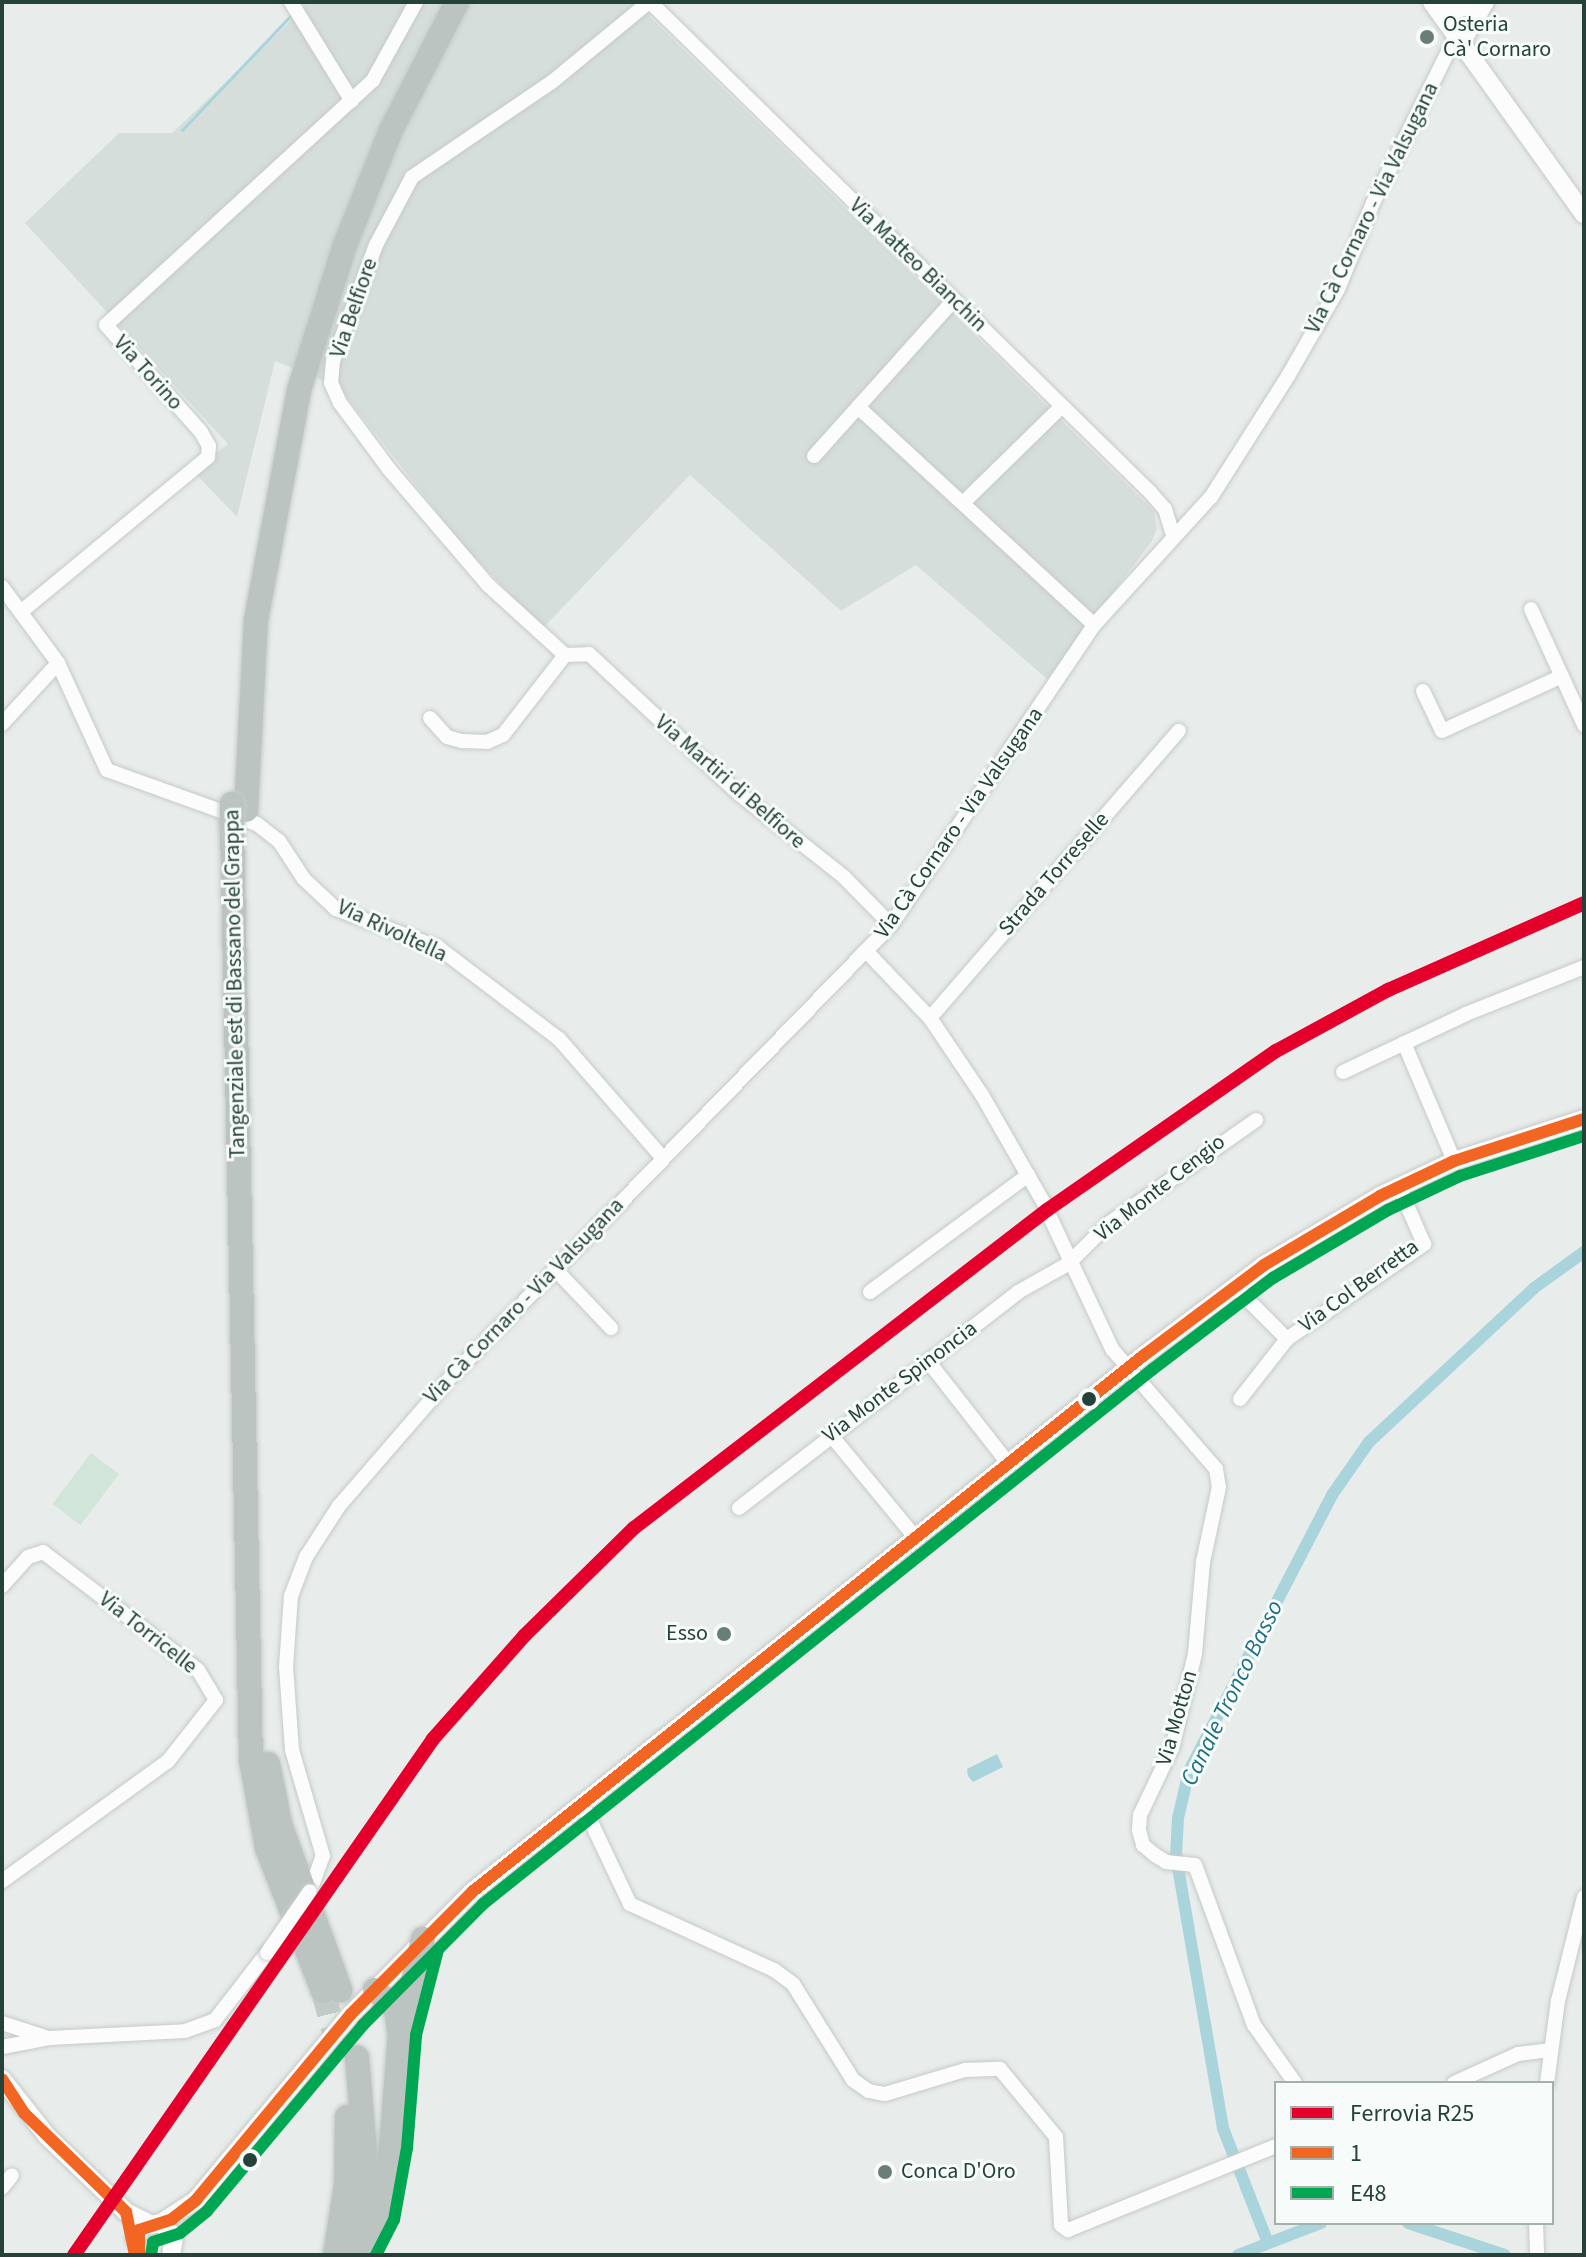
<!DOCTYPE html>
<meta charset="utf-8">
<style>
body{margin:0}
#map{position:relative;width:1586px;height:2257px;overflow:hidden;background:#e8edeb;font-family:"Source Sans 3",sans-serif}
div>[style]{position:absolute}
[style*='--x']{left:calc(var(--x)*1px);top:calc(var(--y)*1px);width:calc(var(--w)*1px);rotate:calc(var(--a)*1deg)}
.built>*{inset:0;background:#d6dedb}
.green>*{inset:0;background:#d1e6d8;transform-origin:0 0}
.water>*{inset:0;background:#a9d4db}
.stream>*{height:3px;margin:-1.5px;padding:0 1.5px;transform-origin:1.5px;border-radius:1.5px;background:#a9d4db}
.canal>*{height:12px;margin:-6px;padding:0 6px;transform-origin:6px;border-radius:6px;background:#a9d4db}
.highway-tunnel>*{height:24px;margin-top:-12px;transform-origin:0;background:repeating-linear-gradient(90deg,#c1cbc8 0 24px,transparent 0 36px)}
.roads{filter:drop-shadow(0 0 2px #c5cac8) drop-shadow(0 0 2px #c5cac8)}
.street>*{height:14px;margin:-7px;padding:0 7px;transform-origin:7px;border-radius:7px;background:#fcfcfc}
.secondary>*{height:18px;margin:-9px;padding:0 9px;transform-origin:9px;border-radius:9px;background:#fcfcfc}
.highway>*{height:24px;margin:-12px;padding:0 12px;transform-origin:12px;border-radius:12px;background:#bcc4c2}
.bridges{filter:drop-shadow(0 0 2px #c5cac8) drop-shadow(0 0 2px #c5cac8)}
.street-bridge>*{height:14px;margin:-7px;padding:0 7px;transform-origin:7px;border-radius:7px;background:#fcfcfc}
.highway-bridge>*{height:24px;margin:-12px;padding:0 12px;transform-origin:12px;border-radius:12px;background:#bcc4c2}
.bus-1>*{height:12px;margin:-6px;padding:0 6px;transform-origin:6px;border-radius:6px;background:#f26522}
.bus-2>*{height:12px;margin:-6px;padding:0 6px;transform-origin:6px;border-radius:6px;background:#00a651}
.rail-1>*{height:14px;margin:-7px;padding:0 7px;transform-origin:7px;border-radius:7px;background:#e4002b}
.dots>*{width:22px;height:22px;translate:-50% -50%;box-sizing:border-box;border:4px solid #f7fbf9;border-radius:50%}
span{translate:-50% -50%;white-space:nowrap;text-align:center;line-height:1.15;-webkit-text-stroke:6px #f7fbf9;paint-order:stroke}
.poi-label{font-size:22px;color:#24423a}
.left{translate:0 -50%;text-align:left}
.right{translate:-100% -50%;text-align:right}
.street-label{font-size:22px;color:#24423a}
.water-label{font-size:24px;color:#1c6f80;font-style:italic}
.frame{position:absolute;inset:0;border:4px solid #24423a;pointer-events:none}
.legend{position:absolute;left:1274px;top:2081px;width:280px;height:144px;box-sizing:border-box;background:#f7fbf9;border:2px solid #a3b1ad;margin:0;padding:10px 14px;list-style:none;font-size:24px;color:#24423a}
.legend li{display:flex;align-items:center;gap:16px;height:40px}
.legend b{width:40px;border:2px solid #a3b1ad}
</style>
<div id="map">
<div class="built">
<i style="clip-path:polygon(302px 2px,635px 2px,1154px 511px,1157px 529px,1152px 541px,1047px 679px,916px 565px,841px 611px,690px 475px,543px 628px,463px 545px,339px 387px,275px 361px,237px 517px,193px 471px,228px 444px,25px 223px,119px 133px,172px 133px,305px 7px)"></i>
</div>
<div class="green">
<i style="left:91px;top:1453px;width:35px;height:64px;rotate:37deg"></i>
</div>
<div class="water">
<i style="clip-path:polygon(997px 1754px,1003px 1767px,973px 1782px,968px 1776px,967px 1769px)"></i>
</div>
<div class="stream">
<i style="--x:182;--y:130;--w:157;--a:-46.5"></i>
</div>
<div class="canal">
<i style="--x:1408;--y:2223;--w:102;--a:18.3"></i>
<i style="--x:1268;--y:2243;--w:123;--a:-111.4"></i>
<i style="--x:1223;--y:2128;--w:276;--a:-99.8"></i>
<i style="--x:1176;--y:1856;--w:38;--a:-87"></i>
<i style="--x:1178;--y:1818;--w:48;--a:-76.8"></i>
<i style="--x:1189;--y:1771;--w:311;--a:-62.6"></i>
<i style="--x:1332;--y:1495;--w:65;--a:-55.1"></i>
<i style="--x:1369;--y:1442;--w:226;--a:-43"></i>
<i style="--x:1534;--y:1288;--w:62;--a:-35.8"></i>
<i style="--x:1238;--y:2255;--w:89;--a:-21.1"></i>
</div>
<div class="highway-tunnel">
<i style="--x:323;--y:1991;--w:70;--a:75.2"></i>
</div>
<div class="roads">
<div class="street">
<i style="--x:291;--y:2;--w:116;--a:58.4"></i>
<i style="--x:650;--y:2;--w:700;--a:44.42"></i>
<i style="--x:1150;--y:492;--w:23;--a:49"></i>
<i style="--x:1165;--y:509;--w:27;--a:73"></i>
<i style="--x:858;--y:407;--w:321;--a:42.7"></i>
<i style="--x:814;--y:456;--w:210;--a:-48.1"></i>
<i style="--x:964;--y:502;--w:137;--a:-44.4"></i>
<i style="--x:2;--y:587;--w:94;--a:53.6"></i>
<i style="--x:58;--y:663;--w:118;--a:65.4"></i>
<i style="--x:107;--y:770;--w:159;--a:19.8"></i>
<i style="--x:257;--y:824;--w:28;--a:38"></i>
<i style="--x:279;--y:841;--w:45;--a:56.7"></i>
<i style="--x:304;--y:879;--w:44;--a:43.2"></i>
<i style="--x:336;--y:909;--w:110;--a:20.7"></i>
<i style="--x:439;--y:948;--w:151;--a:37.2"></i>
<i style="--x:559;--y:1039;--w:157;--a:48.9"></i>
<i style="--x:1531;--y:609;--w:128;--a:65.4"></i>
<i style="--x:22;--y:611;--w:241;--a:-39.6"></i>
<i style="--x:208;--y:457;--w:11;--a:-85"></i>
<i style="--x:209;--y:446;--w:16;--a:-120"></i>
<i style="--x:201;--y:432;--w:143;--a:-131.6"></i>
<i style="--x:106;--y:325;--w:362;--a:-42.5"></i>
<i style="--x:373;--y:80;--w:89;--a:-61.1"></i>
<i style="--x:565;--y:655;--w:104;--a:-137.7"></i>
<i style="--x:488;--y:585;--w:153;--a:-130.5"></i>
<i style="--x:389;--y:469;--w:82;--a:-126.6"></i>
<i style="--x:340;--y:403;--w:22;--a:-114"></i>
<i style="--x:331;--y:383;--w:22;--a:-85"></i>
<i style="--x:333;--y:361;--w:124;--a:-69.7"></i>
<i style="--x:376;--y:245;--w:77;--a:-62.1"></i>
<i style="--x:412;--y:177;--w:169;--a:-34.2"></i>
<i style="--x:552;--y:82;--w:126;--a:-39.5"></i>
<i style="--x:565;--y:655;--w:24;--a:-2"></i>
<i style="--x:589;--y:654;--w:204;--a:43"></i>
<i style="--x:738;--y:793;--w:135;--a:38.4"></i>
<i style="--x:844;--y:877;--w:67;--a:45.6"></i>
<i style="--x:1423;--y:691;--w:44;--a:64.6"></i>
<i style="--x:1442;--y:731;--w:132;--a:-24.6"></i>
<i style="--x:430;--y:718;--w:25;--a:48"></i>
<i style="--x:447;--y:737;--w:16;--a:15"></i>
<i style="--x:462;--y:741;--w:25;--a:2"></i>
<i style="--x:487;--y:742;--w:17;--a:-24"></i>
<i style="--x:503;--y:735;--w:101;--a:-52.2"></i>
<i style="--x:2;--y:724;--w:83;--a:-47.4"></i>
<i style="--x:868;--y:953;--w:90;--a:46.4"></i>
<i style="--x:930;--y:1018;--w:93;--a:56"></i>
<i style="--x:982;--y:1095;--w:127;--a:60.2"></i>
<i style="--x:930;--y:1018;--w:380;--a:-49.1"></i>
<i style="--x:1404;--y:1043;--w:128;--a:67"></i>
<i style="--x:1343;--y:1072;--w:136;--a:-25.2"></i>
<i style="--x:1466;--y:1014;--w:127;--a:-21.7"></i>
<i style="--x:1050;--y:1217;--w:146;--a:64.8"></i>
<i style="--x:1112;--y:1349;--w:159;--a:49.1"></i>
<i style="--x:1216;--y:1469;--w:18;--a:81"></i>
<i style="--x:1219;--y:1487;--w:77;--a:102"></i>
<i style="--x:1203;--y:1562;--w:92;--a:95"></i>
<i style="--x:1195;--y:1654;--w:97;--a:103.7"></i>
<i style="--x:1172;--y:1748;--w:74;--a:115.5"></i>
<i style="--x:1140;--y:1815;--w:15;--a:94"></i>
<i style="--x:1139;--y:1830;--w:16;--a:75"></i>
<i style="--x:1143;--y:1845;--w:16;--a:40"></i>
<i style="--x:1155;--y:1855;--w:13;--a:32"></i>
<i style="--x:1166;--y:1862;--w:29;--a:6"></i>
<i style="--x:1195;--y:1865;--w:171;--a:69.8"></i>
<i style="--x:1254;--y:2025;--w:71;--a:54.7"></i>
<i style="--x:554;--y:1268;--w:83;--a:46.5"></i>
<i style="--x:1235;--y:1287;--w:74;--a:45"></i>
<i style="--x:870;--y:1292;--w:197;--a:-36.5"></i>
<i style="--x:928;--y:1361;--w:130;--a:51.9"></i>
<i style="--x:1240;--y:1399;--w:76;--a:-51.9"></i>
<i style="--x:1287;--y:1339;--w:167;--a:-34.7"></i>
<i style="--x:1424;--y:1244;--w:62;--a:-113.7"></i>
<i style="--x:830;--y:1434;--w:134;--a:50.5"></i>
<i style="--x:739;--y:1508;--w:353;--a:-37.7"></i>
<i style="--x:1018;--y:1292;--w:57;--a:-29.2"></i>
<i style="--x:1068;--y:1264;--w:57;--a:-45"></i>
<i style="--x:1108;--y:1224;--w:181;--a:-35.1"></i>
<i style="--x:2;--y:1586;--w:39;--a:-48"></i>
<i style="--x:28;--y:1557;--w:16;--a:-18"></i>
<i style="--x:43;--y:1552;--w:195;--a:37.3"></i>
<i style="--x:198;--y:1670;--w:35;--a:59"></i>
<i style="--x:216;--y:1700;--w:78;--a:128.2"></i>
<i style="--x:168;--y:1761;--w:205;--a:144.1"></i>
<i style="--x:582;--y:1803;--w:112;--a:64.6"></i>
<i style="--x:630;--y:1904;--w:158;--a:24.6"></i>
<i style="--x:774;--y:1970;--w:24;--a:36"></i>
<i style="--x:793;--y:1984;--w:113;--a:58"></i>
<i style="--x:853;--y:2080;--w:19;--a:35"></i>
<i style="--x:869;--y:2091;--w:16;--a:11"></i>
<i style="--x:885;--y:2094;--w:84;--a:-16.7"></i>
<i style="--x:965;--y:2070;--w:35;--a:-2"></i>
<i style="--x:1000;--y:2069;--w:88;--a:50.5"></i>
<i style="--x:1056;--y:2137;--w:88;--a:86.7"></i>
<i style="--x:1061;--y:2225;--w:9;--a:36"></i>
<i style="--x:1068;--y:2230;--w:224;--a:-22"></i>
<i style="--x:310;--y:1891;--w:37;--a:-70"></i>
<i style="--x:323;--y:1856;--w:110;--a:-106.3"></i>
<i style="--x:292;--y:1750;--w:83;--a:-94.1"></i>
<i style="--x:286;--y:1667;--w:71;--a:-86"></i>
<i style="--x:291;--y:1596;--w:42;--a:-69"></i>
<i style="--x:306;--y:1557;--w:61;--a:-57.1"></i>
<i style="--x:339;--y:1506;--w:167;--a:-49.1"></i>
<i style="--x:448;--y:1380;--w:635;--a:-45.77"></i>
<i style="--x:891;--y:925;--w:362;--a:-55.9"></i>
<i style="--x:1094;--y:625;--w:173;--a:-47.6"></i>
<i style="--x:1211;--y:497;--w:143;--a:-57.5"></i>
<i style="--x:1288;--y:376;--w:100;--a:-60.1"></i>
<i style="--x:1338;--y:289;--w:93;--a:-67.9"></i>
<i style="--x:1373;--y:203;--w:189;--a:-63.6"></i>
<i style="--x:2;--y:2023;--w:45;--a:18"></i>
<i style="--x:2;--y:2047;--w:48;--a:-10.8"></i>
<i style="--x:49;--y:2038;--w:136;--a:-2.9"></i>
<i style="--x:185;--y:2031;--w:32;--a:-20"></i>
<i style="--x:215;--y:2020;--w:85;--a:-52.2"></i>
<i style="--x:1454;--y:2083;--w:70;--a:-24.4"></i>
<i style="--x:1518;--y:2054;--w:32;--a:-7"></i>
<i style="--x:1547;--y:2083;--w:83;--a:-82.4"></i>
<i style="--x:1558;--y:2001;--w:107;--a:-76"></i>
<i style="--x:2;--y:2188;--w:16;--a:-52"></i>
<i style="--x:1536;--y:2223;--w:32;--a:88"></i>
</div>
<div class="secondary">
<i style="--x:1432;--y:2;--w:261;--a:54.4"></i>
<i style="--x:1441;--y:13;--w:43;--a:-14.7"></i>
<i style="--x:1462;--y:41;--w:45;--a:-59.5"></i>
<i style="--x:2;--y:2079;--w:73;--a:51.7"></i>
<i style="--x:47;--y:2136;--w:110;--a:43.9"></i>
<i style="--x:126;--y:2212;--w:25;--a:27"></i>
<i style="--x:161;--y:2223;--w:42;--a:-33.3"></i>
<i style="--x:196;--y:2200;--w:242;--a:-50.2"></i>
<i style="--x:351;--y:2014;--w:172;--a:-45.2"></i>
<i style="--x:472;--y:1892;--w:859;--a:-38.62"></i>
<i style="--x:1143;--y:1356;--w:151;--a:-36.9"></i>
<i style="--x:1264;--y:1265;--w:135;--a:-30.7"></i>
<i style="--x:1380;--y:1196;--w:82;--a:-25.3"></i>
<i style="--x:1454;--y:1161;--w:137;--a:-17.9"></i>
<i style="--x:135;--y:2239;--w:15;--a:-58"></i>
<i style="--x:143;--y:2226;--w:18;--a:-9"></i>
<i style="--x:161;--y:2223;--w:19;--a:47"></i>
<i style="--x:174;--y:2237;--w:18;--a:99"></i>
</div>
<div class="highway">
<i style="--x:246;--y:810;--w:190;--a:-87"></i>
<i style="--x:256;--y:620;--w:234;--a:-79.4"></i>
<i style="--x:299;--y:390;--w:152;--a:-72.4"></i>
<i style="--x:345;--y:245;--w:124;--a:-68.2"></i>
<i style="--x:391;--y:130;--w:144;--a:-62.7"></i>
<i style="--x:232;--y:824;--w:936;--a:88.84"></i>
<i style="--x:251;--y:1760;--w:89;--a:79.7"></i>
<i style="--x:267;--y:1848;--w:154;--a:68.6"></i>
<i style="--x:268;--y:1764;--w:61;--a:78.7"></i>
<i style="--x:280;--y:1824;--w:177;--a:70.1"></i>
<i style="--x:375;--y:1990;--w:28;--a:42"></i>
<i style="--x:396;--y:2009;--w:21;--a:82"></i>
<i style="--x:354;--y:2249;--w:99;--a:-83.6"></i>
<i style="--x:365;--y:2151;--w:94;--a:-94.9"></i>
<i style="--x:335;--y:2255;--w:71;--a:-81.1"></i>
<i style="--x:346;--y:2185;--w:68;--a:-89.2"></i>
<i style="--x:358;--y:2255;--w:43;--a:-62.2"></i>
<i style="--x:378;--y:2217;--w:71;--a:-79.5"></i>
<i style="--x:391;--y:2147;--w:115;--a:-85.5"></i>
<i style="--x:400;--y:2032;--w:96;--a:-76.1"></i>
</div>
</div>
<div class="bridges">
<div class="street-bridge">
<i style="--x:267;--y:1953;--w:75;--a:-55.3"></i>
</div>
<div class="highway-bridge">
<i style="--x:232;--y:824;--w:20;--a:-90"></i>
</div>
</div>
<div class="bus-1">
<i style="--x:2;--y:2079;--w:40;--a:57.1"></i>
<i style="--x:24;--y:2113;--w:142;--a:44.1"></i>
<i style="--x:126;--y:2212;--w:44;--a:78.2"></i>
<i style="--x:139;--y:2255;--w:25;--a:-90"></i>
<i style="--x:139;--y:2230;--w:35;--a:-18"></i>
<i style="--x:172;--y:2219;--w:31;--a:-38"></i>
<i style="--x:196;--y:2200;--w:242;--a:-50.2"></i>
<i style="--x:351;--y:2014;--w:172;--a:-45.2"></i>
<i style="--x:472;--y:1892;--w:859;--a:-38.62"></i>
<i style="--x:1143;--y:1356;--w:151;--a:-36.9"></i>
<i style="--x:1264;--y:1265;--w:135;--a:-30.7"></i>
<i style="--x:1380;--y:1196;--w:82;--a:-25.3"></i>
<i style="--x:1454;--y:1161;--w:137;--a:-17.9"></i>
</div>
<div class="bus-2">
<i style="--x:151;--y:2255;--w:13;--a:-81"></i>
<i style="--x:153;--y:2242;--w:28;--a:-18"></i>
<i style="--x:180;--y:2233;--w:35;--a:-39"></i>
<i style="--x:207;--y:2211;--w:243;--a:-50"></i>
<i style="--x:363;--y:2025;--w:170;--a:-45.2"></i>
<i style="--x:483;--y:1904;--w:857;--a:-38.61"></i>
<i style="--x:1153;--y:1369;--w:151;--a:-37.2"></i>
<i style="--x:1273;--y:1278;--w:134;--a:-30.6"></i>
<i style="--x:1388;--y:1210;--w:80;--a:-25.3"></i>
<i style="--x:1460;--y:1176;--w:130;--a:-17.9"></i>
<i style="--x:376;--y:2255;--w:39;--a:-63"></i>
<i style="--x:394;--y:2220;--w:73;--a:-79.8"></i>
<i style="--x:407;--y:2148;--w:113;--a:-85.4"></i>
<i style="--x:416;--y:2035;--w:88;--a:-75.5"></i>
</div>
<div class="rail-1">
<i style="--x:74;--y:2255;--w:629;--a:-55.17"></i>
<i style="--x:433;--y:1739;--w:137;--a:-48.5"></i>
<i style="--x:524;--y:1636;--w:154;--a:-44.5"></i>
<i style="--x:634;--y:1528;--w:521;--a:-37.6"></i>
<i style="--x:1047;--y:1210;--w:279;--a:-34.8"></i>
<i style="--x:1276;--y:1051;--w:128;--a:-28.6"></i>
<i style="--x:1388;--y:990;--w:214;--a:-23.9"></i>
</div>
<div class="dots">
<i style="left:1427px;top:37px;background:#697e78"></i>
<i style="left:1089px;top:1399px;background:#24423a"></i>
<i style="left:724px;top:1634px;background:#697e78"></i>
<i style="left:250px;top:2160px;background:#24423a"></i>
<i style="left:885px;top:2172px;background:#697e78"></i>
</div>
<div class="poi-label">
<span class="left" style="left:1443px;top:37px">Osteria<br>Cà' Cornaro</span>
<span class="right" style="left:708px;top:1634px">Esso</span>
<span class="left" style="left:901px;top:2172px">Conca D'Oro</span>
</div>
<div class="street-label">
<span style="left:1372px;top:208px;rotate:-64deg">Via Cà Cornaro - Via Valsugana</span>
<span style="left:918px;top:265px;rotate:44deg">Via Matteo Bianchin</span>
<span style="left:354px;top:308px;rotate:-71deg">Via Belfiore</span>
<span style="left:148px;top:373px;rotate:48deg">Via Torino</span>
<span style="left:730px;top:782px;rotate:41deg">Via Martiri di Belfiore</span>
<span style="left:959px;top:823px;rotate:-55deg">Via Cà Cornaro - Via Valsugana</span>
<span style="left:1054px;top:874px;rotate:-49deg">Strada Torreselle</span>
<span style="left:392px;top:931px;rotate:25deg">Via Rivoltella</span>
<span style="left:235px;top:984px;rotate:-91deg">Tangenziale est di Bassano del Grappa</span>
<span style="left:1160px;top:1188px;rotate:-38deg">Via Monte Cengio</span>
<span style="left:1359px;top:1286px;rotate:-36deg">Via Col Berretta</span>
<span style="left:524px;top:1301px;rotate:-46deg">Via Cà Cornaro - Via Valsugana</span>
<span style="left:900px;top:1382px;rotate:-37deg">Via Monte Spinoncia</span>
<span style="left:148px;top:1633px;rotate:38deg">Via Torricelle</span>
<span style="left:1177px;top:1718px;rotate:-74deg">Via Motton</span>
</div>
<div class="water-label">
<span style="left:1232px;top:1693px;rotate:-64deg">Canale Tronco Basso</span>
</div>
<div class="frame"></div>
<ul class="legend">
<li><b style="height:10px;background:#e4002b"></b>Ferrovia R25</li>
<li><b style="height:10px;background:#f26522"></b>1</li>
<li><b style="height:10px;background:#00a651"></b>E48</li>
</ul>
</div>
